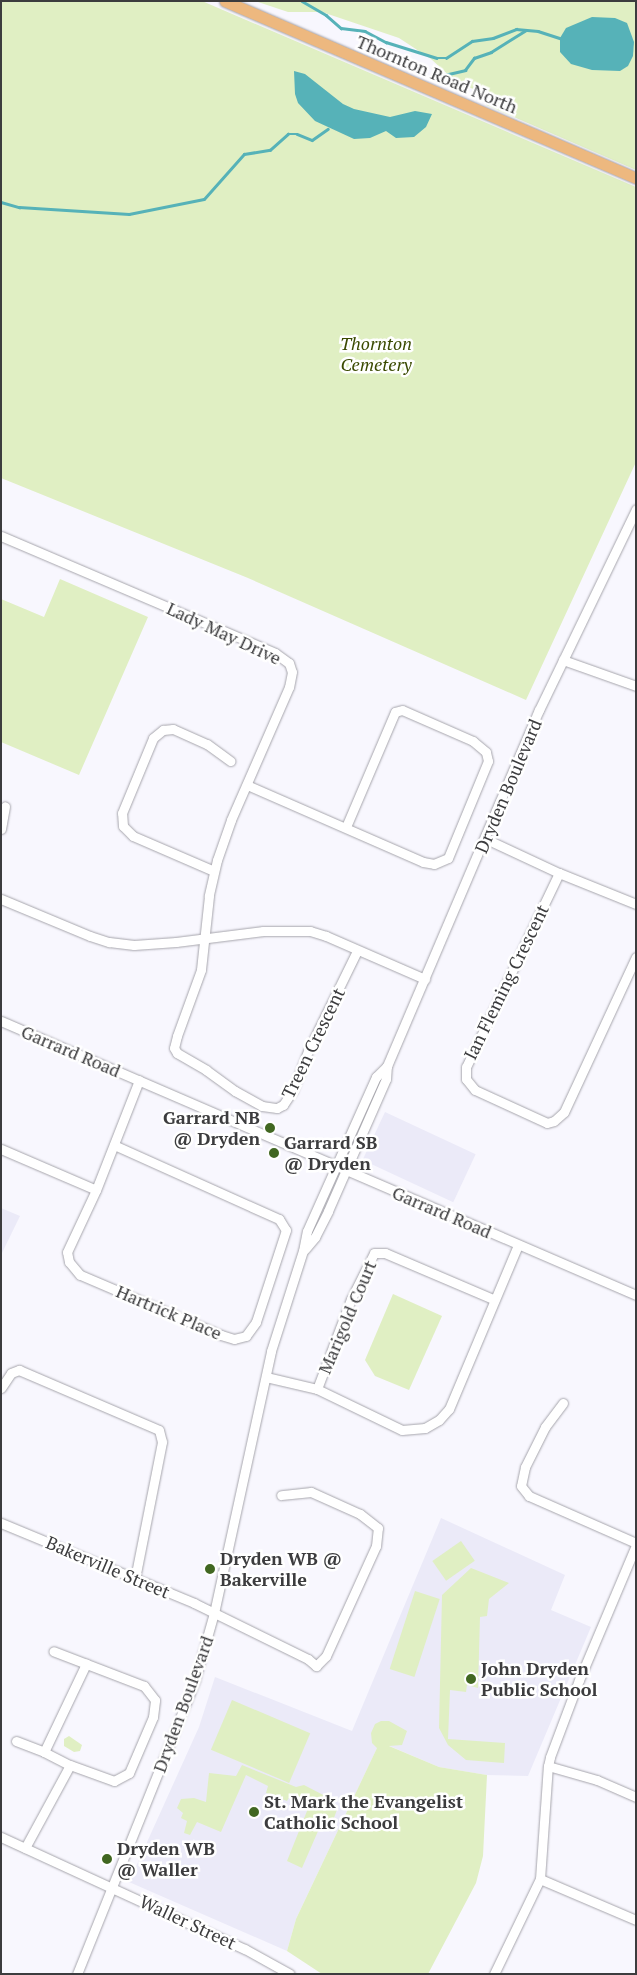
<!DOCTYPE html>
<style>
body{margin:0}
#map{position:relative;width:637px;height:1975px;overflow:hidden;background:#f8f7fe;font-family:"PT Serif",serif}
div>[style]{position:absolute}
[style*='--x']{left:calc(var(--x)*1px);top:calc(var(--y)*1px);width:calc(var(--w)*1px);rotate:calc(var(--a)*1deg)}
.built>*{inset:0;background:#ebeaf8;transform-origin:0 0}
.green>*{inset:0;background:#e0efc3;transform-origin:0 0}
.water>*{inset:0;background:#56b2b8}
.stream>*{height:2.5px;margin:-1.25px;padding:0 1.25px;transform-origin:1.25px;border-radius:1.25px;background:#56b2b8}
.roads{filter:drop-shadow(0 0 1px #a6a5ac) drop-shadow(0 0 1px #a6a5ac)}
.minor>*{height:9px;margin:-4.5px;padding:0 4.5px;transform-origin:4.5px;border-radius:4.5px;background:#fff}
.major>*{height:11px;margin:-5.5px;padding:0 5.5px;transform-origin:5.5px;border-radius:5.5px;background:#edb87f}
.dots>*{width:14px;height:14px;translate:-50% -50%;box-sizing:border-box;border:2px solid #fff;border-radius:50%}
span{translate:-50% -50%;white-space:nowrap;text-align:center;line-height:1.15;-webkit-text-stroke:5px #fff;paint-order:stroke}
.street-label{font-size:18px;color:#3c3c3e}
.park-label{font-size:18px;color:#3a4a00;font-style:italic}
.poi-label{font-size:18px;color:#3c3c3e;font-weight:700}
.right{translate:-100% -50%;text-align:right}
.left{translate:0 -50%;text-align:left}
.frame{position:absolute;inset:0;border:2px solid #3c3c3e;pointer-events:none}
</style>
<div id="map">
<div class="built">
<i style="left:385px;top:1112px;width:100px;height:53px;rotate:25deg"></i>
<i style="clip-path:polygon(1px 1208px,20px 1216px,1px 1255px)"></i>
<i style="clip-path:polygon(441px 1518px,565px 1575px,551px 1610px,591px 1627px,528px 1776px,487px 1775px,439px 1767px,380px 1742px,296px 1919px,287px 1951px,129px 1882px,199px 1727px,215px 1677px,352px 1731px)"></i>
</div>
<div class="green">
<i style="clip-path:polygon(1px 1px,202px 1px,636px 187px,636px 462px,526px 700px,248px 578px,1px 478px)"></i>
<i style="clip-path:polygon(255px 1px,636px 1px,636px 170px,486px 105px,490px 97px,454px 80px,431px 59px,399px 38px,322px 12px,288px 12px)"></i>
<i style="clip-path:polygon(60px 579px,148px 617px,79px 775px,1px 742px,1px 599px,44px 617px)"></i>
<i style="clip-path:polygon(393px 1294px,442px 1316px,409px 1390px,375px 1376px,365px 1360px)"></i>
<i style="left:461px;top:1541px;width:24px;height:35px;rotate:55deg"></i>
<i style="clip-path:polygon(471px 1568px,509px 1583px,489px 1599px,487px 1616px,480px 1617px,478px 1688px,467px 1685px,466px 1692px,450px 1690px,448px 1739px,505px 1743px,504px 1763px,466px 1760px,448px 1745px,439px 1728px,442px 1595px)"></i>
<i style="left:415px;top:1591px;width:26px;height:82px;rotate:18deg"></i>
<i style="left:232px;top:1700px;width:85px;height:54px;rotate:23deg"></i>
<i style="clip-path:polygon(381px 1721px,389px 1721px,407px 1731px,402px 1745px,389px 1746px,439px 1767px,487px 1775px,483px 1856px,476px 1883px,428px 1974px,322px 1974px,287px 1951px,296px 1919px,377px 1748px,372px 1743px,371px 1733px,375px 1724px)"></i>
<i style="clip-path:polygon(69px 1736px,82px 1745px,80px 1751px,74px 1752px,64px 1746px,64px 1739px)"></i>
<i style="clip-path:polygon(242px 1765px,296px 1787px,304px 1785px,333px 1800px,331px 1803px,338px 1807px,331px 1826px,322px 1822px,302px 1868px,287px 1861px,311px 1801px,291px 1794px,287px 1801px,266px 1793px,268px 1786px,246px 1775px,221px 1832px,197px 1822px,190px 1835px,184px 1833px,187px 1821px,181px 1818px,183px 1813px,177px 1808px,181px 1799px,194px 1798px,206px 1802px,209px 1773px,236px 1776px)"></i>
</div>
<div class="water">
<i style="clip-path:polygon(592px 17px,615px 18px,627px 23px,634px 42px,633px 56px,628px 66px,620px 71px,592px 70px,571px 64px,560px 52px,560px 38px,566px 28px)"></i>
<i style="clip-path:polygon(294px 71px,305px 74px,343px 104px,354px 109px,390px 117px,415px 111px,432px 114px,426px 127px,414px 137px,396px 138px,386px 131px,370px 138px,354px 139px,315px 121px,298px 103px,295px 94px)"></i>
</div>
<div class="stream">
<i style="--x:302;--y:1;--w:28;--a:30"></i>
<i style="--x:326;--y:15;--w:20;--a:41"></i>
<i style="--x:341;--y:28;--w:24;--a:7"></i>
<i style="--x:365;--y:31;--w:24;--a:28"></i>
<i style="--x:386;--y:42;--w:53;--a:17.4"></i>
<i style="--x:437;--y:58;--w:9;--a:0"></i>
<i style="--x:446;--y:58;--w:31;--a:-33"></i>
<i style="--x:472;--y:41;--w:21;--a:-8"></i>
<i style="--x:493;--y:38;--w:25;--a:-21"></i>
<i style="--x:516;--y:29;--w:22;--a:5"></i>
<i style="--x:538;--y:31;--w:23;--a:18"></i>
<i style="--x:440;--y:76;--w:26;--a:-13"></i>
<i style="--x:465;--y:70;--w:15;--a:-53"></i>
<i style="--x:474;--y:58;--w:18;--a:-19"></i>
<i style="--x:491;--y:52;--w:40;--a:-32"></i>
<i style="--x:1;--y:202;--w:19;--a:16"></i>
<i style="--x:19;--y:207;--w:110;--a:3.6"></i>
<i style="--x:129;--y:214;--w:76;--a:-11.3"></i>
<i style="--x:204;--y:199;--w:60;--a:-48.4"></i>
<i style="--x:244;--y:154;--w:26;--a:-9"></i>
<i style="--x:270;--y:150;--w:24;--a:-42"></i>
<i style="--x:288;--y:134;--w:9;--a:0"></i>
<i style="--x:297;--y:134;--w:16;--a:22"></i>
<i style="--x:312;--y:140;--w:19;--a:-35"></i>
</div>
<div class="roads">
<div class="minor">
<i style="--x:1;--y:536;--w:298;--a:23.1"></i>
<i style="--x:275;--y:653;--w:17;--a:36"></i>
<i style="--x:289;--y:663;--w:9;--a:72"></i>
<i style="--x:292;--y:672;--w:15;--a:101"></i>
<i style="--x:289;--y:687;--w:145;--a:113.6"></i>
<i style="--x:231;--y:820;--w:42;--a:109.3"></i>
<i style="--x:217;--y:860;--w:37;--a:103"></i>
<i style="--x:209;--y:896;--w:74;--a:96.2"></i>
<i style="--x:201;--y:970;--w:70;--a:110"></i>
<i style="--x:177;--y:1036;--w:12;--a:104"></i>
<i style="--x:174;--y:1048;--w:6;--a:59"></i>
<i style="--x:177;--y:1053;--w:34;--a:30"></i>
<i style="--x:206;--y:1070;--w:36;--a:36"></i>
<i style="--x:235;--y:1091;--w:31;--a:29"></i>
<i style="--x:262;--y:1106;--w:15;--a:8"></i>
<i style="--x:277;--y:1108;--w:7;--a:-27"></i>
<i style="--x:283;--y:1105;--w:18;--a:-56"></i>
<i style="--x:293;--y:1090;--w:42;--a:-69"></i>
<i style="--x:308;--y:1051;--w:111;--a:-63.9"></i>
<i style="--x:563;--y:660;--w:77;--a:19.6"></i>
<i style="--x:247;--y:785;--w:192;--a:23.6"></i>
<i style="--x:423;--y:862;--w:11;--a:10"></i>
<i style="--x:434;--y:864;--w:15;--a:-23"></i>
<i style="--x:448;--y:858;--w:105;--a:-67.6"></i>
<i style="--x:488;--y:761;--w:9;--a:-103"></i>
<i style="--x:486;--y:752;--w:17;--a:-140"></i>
<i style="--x:473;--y:741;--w:77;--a:-156.4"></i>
<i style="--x:402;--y:710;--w:7;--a:164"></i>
<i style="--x:395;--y:712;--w:125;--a:113.1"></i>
<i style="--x:1;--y:829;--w:23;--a:-80"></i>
<i style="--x:486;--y:839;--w:81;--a:25"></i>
<i style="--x:559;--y:873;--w:83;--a:21.9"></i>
<i style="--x:214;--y:871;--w:88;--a:-156.6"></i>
<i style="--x:133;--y:836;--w:14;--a:-135"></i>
<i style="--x:123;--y:826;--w:13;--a:-94"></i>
<i style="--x:122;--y:813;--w:81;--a:-67.5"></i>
<i style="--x:153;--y:738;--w:13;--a:-39"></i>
<i style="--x:163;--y:730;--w:10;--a:-6"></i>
<i style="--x:173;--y:729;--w:37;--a:24"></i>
<i style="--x:207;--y:744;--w:29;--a:36"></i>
<i style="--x:559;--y:873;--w:215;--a:115.6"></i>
<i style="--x:466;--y:1067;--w:12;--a:90"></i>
<i style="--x:466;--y:1079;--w:14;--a:51"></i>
<i style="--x:475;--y:1090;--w:79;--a:24.6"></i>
<i style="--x:547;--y:1123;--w:7;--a:-16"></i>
<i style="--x:554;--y:1121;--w:13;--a:-42"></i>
<i style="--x:564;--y:1112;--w:171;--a:-65.1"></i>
<i style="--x:1;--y:899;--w:96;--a:22.6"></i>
<i style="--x:90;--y:936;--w:20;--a:18"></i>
<i style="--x:109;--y:942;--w:25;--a:7"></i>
<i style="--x:134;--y:945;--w:42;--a:-4.1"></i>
<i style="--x:176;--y:942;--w:88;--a:-7.2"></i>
<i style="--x:263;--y:931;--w:47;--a:0"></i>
<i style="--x:310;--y:931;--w:17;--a:17"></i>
<i style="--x:326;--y:936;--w:108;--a:23.5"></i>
<i style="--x:1;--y:1021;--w:692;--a:23.34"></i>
<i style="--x:114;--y:1145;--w:181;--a:24.2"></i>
<i style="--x:279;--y:1219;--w:13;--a:58"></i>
<i style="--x:286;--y:1230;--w:97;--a:108.1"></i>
<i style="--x:256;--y:1322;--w:17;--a:126"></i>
<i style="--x:246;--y:1336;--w:12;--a:166"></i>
<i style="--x:234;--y:1339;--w:14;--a:-163"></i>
<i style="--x:221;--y:1335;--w:153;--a:-156.9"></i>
<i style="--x:80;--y:1275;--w:17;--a:-130"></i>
<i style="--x:69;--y:1262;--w:10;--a:-101"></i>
<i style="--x:67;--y:1252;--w:68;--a:-64.9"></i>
<i style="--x:96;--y:1190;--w:118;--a:-68.6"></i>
<i style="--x:1;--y:1149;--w:103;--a:23.3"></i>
<i style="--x:305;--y:1249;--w:16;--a:-50"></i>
<i style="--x:315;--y:1237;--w:29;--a:-63"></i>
<i style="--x:328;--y:1211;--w:144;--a:-66.3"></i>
<i style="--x:386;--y:1079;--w:13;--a:-86"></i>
<i style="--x:387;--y:1066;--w:387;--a:-66.9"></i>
<i style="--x:539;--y:710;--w:223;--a:-64.2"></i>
<i style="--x:266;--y:1377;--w:52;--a:13.2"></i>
<i style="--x:317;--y:1389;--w:94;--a:25.8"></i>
<i style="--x:402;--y:1430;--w:23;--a:-5"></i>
<i style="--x:425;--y:1428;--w:16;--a:-30"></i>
<i style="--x:439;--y:1420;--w:15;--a:-48"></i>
<i style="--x:449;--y:1409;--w:178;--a:-67.2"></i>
<i style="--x:1;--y:1388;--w:18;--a:-56"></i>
<i style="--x:11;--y:1373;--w:9;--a:-21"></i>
<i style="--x:19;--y:1370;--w:152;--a:23.2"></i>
<i style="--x:159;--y:1430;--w:12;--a:76"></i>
<i style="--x:162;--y:1442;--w:139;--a:101.2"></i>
<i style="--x:317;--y:1389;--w:96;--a:-69.3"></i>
<i style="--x:351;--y:1299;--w:51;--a:-63.4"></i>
<i style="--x:374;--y:1253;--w:11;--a:0"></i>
<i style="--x:385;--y:1253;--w:117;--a:23.1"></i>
<i style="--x:563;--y:1403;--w:30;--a:127"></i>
<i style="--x:545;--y:1427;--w:45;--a:116.6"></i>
<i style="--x:525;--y:1467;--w:19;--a:102"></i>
<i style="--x:521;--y:1486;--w:13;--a:51"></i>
<i style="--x:529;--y:1496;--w:117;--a:23.7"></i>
<i style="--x:1;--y:1523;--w:209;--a:22.5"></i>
<i style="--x:194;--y:1603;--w:127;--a:26.2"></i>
<i style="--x:308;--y:1659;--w:11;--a:41"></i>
<i style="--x:316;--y:1666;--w:14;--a:-45"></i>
<i style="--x:326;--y:1656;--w:121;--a:-65.6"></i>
<i style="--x:376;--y:1546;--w:18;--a:-84"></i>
<i style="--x:378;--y:1528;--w:23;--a:-142"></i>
<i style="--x:360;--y:1514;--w:54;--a:-155.8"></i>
<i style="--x:311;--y:1492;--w:30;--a:174"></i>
<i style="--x:16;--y:1741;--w:30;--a:21"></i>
<i style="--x:44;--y:1752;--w:29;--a:27"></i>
<i style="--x:70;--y:1765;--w:47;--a:20"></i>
<i style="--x:114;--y:1781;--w:17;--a:-28"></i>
<i style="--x:129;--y:1773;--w:61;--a:-66.8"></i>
<i style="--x:153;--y:1717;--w:17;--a:-83"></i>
<i style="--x:155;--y:1700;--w:18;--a:-128"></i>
<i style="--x:144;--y:1686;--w:97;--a:-159"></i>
<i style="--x:44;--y:1752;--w:98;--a:-64.5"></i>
<i style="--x:548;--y:1766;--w:51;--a:15.9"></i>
<i style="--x:597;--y:1780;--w:43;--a:23.6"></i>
<i style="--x:1;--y:1837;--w:268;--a:24.7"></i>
<i style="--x:245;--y:1949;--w:51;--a:29.1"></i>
<i style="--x:25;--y:1848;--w:94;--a:-61.5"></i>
<i style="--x:540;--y:1879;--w:104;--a:23.1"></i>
<i style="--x:77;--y:1974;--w:317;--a:-68.1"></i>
<i style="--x:195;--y:1680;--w:70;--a:-74.2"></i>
<i style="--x:214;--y:1613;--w:268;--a:-77.7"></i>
<i style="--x:271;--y:1351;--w:105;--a:-72.3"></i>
<i style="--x:303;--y:1251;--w:20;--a:-79"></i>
<i style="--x:307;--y:1231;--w:169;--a:-65.9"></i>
<i style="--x:376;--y:1077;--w:16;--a:-45"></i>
<i style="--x:494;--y:1974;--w:106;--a:-64.2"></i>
<i style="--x:540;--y:1879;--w:113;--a:-86"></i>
<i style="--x:548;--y:1766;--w:9;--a:-77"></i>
<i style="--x:550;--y:1757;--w:82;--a:-69.4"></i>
<i style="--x:579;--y:1680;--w:147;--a:-67.1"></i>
</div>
<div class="major">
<i style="--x:225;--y:1;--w:447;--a:23.3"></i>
</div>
</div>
<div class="dots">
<i style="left:270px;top:1128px;background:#416721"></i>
<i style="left:274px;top:1153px;background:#416721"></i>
<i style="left:210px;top:1569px;background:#416721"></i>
<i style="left:471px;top:1679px;background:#416721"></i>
<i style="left:254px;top:1812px;background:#416721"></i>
<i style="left:107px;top:1859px;background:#416721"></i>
</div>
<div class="street-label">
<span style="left:437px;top:74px;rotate:23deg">Thornton Road North</span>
<span style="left:224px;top:633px;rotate:25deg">Lady May Drive</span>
<span style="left:508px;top:786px;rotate:-67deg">Dryden Boulevard</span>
<span style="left:506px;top:982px;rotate:-64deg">Ian Fleming Crescent</span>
<span style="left:313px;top:1043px;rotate:-64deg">Treen Crescent</span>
<span style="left:71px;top:1051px;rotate:23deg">Garrard Road</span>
<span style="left:442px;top:1212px;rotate:23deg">Garrard Road</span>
<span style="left:169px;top:1312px;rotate:23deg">Hartrick Place</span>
<span style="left:347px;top:1317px;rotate:-67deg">Marigold Court</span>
<span style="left:108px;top:1567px;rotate:23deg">Bakerville Street</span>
<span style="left:183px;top:1704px;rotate:-70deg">Dryden Boulevard</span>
<span style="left:188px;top:1922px;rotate:25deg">Waller Street</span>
</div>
<div class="park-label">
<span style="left:376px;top:354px">Thornton<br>Cemetery</span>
</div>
<div class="poi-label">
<span class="right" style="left:260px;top:1128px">Garrard NB<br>@ Dryden</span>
<span class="left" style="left:284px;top:1153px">Garrard SB<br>@ Dryden</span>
<span class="left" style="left:220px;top:1569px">Dryden WB @<br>Bakerville</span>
<span class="left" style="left:481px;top:1679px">John Dryden<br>Public School</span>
<span class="left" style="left:264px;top:1812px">St. Mark the Evangelist<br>Catholic School</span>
<span class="left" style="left:117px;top:1859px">Dryden WB<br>@ Waller</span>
</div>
<div class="frame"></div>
</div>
